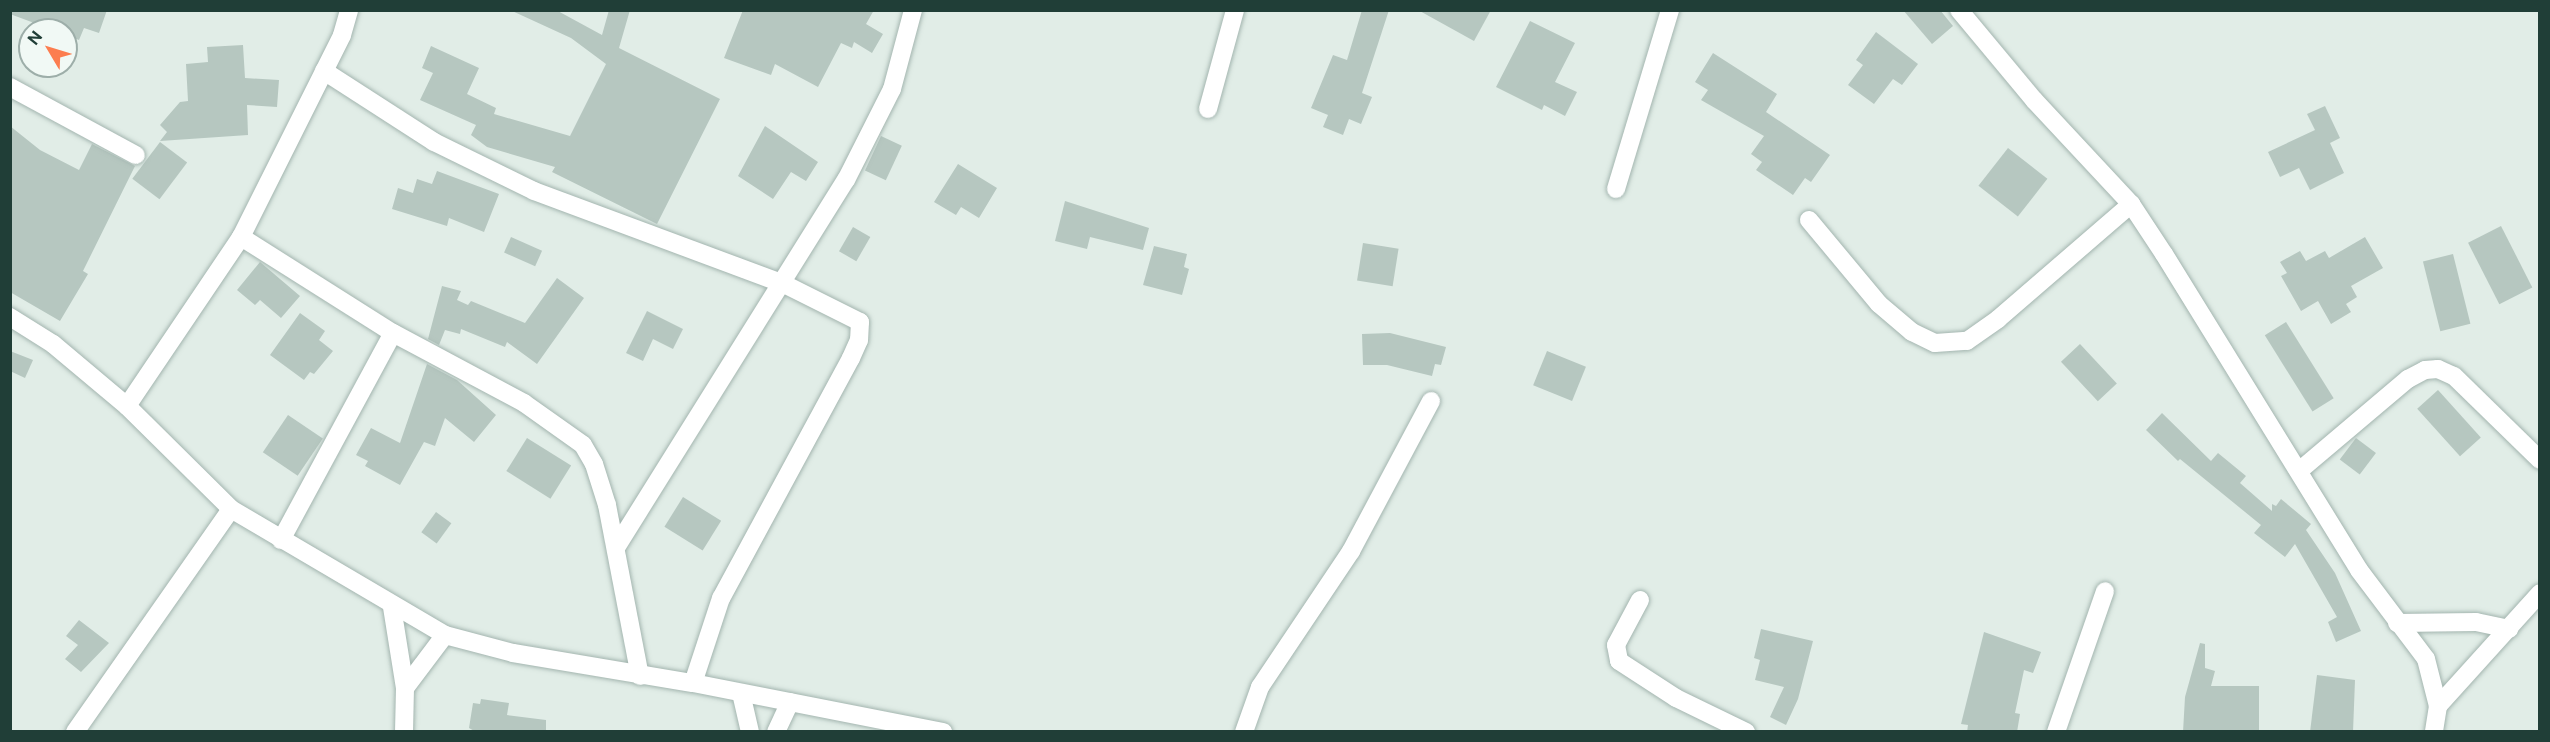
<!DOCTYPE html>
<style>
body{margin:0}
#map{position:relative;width:2550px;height:742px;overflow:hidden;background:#e1ede7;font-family:"Public Sans",sans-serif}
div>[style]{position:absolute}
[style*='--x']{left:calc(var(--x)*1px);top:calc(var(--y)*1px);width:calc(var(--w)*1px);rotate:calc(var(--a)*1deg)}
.building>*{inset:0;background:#b6c7c0;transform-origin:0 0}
.roads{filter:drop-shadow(0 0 2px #a3b5af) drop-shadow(0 0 2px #a3b5af)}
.minor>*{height:18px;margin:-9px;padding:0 9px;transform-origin:9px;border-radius:9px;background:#fff}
span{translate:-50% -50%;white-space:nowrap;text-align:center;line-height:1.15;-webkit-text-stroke:5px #f1f9f5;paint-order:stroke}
.frame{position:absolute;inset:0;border:12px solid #203e37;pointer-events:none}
.north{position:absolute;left:18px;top:18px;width:60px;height:60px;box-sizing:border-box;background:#f1f9f5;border:2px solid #9daea9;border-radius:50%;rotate:308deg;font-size:16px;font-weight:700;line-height:24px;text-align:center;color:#203e37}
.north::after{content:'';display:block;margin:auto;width:21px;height:27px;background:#fc7d4f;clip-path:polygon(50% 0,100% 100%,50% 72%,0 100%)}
</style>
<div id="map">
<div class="building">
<i style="clip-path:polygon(10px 10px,107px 10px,99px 33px,84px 28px,79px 40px,66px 35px,66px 30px,53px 30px,10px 14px)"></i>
<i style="clip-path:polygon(510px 10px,556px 10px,602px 35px,609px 10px,630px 10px,619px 48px,720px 99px,657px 224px,552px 172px,555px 167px,487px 147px,471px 135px,476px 125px,420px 100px,433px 73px,422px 68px,431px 46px,479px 68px,467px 94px,496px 108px,494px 114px,570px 136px,606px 64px,571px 38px)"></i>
<i style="clip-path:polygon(743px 10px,874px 10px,866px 24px,883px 34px,872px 53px,854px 42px,852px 48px,841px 43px,818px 87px,775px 64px,771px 75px,724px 58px)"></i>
<i style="clip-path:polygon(1362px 10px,1389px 10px,1362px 93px,1372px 97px,1361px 124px,1349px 119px,1343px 135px,1323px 127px,1328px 115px,1311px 108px,1333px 55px,1347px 60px)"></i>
<i style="clip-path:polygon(1418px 10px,1491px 10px,1474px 41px)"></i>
<i style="clip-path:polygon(1903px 10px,1940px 10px,1953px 26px,1932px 44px)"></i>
<i style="clip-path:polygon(1530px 21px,1575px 43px,1555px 82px,1577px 92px,1565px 116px,1544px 105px,1542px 110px,1496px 87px)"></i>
<i style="clip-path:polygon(1876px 32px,1918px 64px,1902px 85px,1893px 79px,1874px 104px,1848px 85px,1863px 65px,1856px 60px)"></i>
<i style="clip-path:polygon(243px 45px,245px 78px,279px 80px,277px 107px,247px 105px,248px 135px,160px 141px,167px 132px,160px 125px,180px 102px,188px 101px,186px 64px,208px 62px,207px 47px)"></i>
<i style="clip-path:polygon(1713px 53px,1777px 94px,1766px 112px,1830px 155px,1811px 182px,1805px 178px,1793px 195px,1756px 170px,1762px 162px,1751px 154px,1764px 136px,1701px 100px,1708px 90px,1695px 82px)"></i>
<i style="clip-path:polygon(2325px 106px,2340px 138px,2330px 143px,2344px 173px,2310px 190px,2299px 168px,2280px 177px,2268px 152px,2315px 130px,2307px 114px)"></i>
<i style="clip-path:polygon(10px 126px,40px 150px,79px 170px,92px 144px,135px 166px,83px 271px,88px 274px,60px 321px,10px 292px)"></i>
<i style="clip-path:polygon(765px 126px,818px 162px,806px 181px,791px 172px,773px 199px,738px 176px)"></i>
<i style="left:881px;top:136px;width:23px;height:38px;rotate:25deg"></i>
<i style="left:160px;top:142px;width:34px;height:46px;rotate:37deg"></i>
<i style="left:2008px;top:148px;width:50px;height:48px;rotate:38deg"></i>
<i style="clip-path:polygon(958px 164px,997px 188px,979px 218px,961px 207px,956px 215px,934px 202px)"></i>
<i style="clip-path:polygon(437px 171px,499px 194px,484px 232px,449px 218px,447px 226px,392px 209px,398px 188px,413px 193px,417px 179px,432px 184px)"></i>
<i style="clip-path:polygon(1065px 201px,1149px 228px,1143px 250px,1090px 237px,1087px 249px,1055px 241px)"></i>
<i style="left:2501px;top:226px;width:69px;height:37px;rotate:63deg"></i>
<i style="left:853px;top:227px;width:20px;height:28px;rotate:30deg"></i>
<i style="left:511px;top:237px;width:34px;height:17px;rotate:24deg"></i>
<i style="clip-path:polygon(2365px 237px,2383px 268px,2351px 286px,2357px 297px,2346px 304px,2351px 312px,2331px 324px,2318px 301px,2301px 311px,2281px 276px,2287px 273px,2280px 262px,2300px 251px,2306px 261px,2325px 251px,2329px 258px)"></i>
<i style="left:1363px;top:243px;width:36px;height:38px;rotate:9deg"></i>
<i style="clip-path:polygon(1154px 246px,1187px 254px,1184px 267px,1189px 269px,1182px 295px,1143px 285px)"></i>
<i style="left:2453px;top:254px;width:72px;height:31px;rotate:76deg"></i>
<i style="clip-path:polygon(260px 262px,300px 296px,281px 318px,260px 300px,255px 305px,237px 290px)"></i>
<i style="clip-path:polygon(557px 278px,584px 298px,537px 364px,507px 342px,505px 347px,461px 329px,460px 334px,445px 330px,439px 345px,428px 339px,442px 286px,461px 291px,457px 300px,468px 305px,471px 301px,525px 323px)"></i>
<i style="clip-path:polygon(647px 311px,683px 329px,673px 349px,653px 339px,643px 361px,626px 353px)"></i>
<i style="clip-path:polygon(300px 313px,325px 331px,319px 340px,333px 351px,314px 374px,310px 372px,304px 380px,270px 355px)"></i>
<i style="left:2286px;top:322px;width:90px;height:25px;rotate:58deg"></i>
<i style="clip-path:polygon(1390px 333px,1446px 347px,1441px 365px,1435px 364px,1432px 376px,1387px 365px,1363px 365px,1362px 334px)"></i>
<i style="left:2080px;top:344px;width:54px;height:26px;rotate:47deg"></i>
<i style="clip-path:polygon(10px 351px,33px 360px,25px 378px,10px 371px)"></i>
<i style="left:1547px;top:351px;width:42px;height:37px;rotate:22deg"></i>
<i style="clip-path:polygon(427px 364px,457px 380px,496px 415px,474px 442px,445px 418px,435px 446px,424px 442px,400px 485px,365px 466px,368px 461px,356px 455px,371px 428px,400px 443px)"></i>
<i style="left:2438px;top:390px;width:64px;height:28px;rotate:48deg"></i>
<i style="clip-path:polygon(2162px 413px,2211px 461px,2218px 453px,2246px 476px,2240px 483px,2272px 511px,2272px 504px,2276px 506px,2281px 499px,2311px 524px,2306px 530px,2335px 573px,2361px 631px,2336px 642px,2328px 622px,2337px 617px,2295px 544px,2285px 557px,2254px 533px,2261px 525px,2180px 459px,2178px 461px,2146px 430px)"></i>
<i style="left:288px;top:415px;width:42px;height:45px;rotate:34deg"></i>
<i style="left:527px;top:438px;width:52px;height:39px;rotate:32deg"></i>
<i style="left:2356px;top:438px;width:25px;height:27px;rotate:37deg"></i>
<i style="left:683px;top:497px;width:45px;height:35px;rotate:32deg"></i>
<i style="left:436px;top:512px;width:19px;height:25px;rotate:36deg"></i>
<i style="clip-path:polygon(79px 620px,109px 643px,81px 672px,65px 659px,78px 645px,66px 636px)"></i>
<i style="clip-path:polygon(1761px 629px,1813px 641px,1798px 699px,1786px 725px,1770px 717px,1784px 687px,1755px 680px,1760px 660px,1754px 658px)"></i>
<i style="clip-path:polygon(1984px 632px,2041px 652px,2033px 673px,2024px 670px,2015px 713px,2020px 714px,2017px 732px,1967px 732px,1968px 725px,1961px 724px)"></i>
<i style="clip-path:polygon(2200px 643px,2205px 644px,2205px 668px,2215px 671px,2211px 686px,2259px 686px,2259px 732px,2183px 732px,2185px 697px)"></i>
<i style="clip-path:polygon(2317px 675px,2355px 680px,2353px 732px,2310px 732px)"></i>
<i style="clip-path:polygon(481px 699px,509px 703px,507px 715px,546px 720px,546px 732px,476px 732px,469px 728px,473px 703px,480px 704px)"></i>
</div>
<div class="roads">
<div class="minor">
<i style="--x:1959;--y:10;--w:117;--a:50.2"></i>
<i style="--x:2034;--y:100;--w:142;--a:47"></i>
<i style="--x:2131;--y:204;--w:60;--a:56.6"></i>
<i style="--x:2164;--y:254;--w:371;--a:58.3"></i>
<i style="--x:2359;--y:570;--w:111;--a:53"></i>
<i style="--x:2426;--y:659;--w:49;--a:75.7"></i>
<i style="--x:2438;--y:706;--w:26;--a:99"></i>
<i style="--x:324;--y:71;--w:131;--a:32.8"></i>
<i style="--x:434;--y:142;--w:111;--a:26.1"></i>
<i style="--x:534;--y:191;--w:267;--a:20.4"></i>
<i style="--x:784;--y:284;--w:85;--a:26.6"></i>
<i style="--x:860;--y:322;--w:18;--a:93"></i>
<i style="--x:859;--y:340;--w:20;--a:114"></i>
<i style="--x:851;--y:358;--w:273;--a:118.4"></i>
<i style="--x:721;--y:598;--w:89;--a:108.2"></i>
<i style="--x:10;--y:87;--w:143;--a:28.4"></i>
<i style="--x:1208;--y:109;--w:103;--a:-74.7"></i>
<i style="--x:1616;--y:189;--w:187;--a:-73.2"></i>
<i style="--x:1809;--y:220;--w:109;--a:50.2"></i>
<i style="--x:1879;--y:304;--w:43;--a:40.3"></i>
<i style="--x:1912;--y:332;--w:25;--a:26"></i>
<i style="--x:1935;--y:343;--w:32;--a:-4"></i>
<i style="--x:1967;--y:341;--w:38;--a:-35"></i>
<i style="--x:1998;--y:319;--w:176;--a:-40.8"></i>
<i style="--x:241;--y:237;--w:180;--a:32.3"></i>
<i style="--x:393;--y:333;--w:149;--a:28.1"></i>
<i style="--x:524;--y:403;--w:72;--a:35.4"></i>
<i style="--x:583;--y:445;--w:22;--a:60"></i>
<i style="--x:594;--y:464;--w:43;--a:72.4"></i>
<i style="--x:607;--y:505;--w:174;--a:79.1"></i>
<i style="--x:10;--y:317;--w:51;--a:32.1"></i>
<i style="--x:53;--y:344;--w:97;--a:40"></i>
<i style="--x:127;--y:406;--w:146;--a:44.7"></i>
<i style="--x:231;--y:509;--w:248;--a:30.5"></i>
<i style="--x:445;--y:635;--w:70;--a:14.8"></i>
<i style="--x:513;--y:653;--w:182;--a:9.5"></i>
<i style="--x:693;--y:683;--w:255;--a:11.1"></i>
<i style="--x:127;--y:406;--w:204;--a:-56"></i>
<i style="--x:241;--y:237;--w:226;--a:-63.4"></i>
<i style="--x:342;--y:35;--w:26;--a:-74"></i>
<i style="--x:2299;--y:471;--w:143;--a:-40.2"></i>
<i style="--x:2408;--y:379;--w:19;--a:-28"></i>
<i style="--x:2425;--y:370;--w:13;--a:-4"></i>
<i style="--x:2438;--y:369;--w:17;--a:24"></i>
<i style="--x:2454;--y:376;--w:120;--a:44.3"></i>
<i style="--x:281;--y:540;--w:235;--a:-61.6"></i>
<i style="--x:617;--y:546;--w:432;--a:-58"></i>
<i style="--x:846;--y:180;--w:102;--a:-63.2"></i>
<i style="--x:892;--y:89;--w:82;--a:-75.1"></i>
<i style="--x:1640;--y:600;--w:51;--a:118.1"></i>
<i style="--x:1616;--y:645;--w:16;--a:79"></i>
<i style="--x:1619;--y:661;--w:68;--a:33"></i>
<i style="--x:1676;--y:698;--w:78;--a:25.9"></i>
<i style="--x:392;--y:607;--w:82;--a:80.9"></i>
<i style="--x:405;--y:688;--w:44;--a:91.3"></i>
<i style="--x:2397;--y:623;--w:79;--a:-0.7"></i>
<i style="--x:2476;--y:622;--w:34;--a:12"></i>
<i style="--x:405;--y:688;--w:66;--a:-53"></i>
<i style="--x:741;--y:693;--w:40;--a:77"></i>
<i style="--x:2438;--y:706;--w:152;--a:-47.9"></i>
<i style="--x:75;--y:732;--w:272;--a:-55"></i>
<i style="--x:776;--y:732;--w:33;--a:-65"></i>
<i style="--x:1244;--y:732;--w:48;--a:-70.4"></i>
<i style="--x:1260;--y:687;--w:164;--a:-56.2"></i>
<i style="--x:1351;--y:551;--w:170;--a:-61.9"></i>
<i style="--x:2056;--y:732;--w:149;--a:-70.8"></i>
</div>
</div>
<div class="frame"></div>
<div class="north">N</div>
</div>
